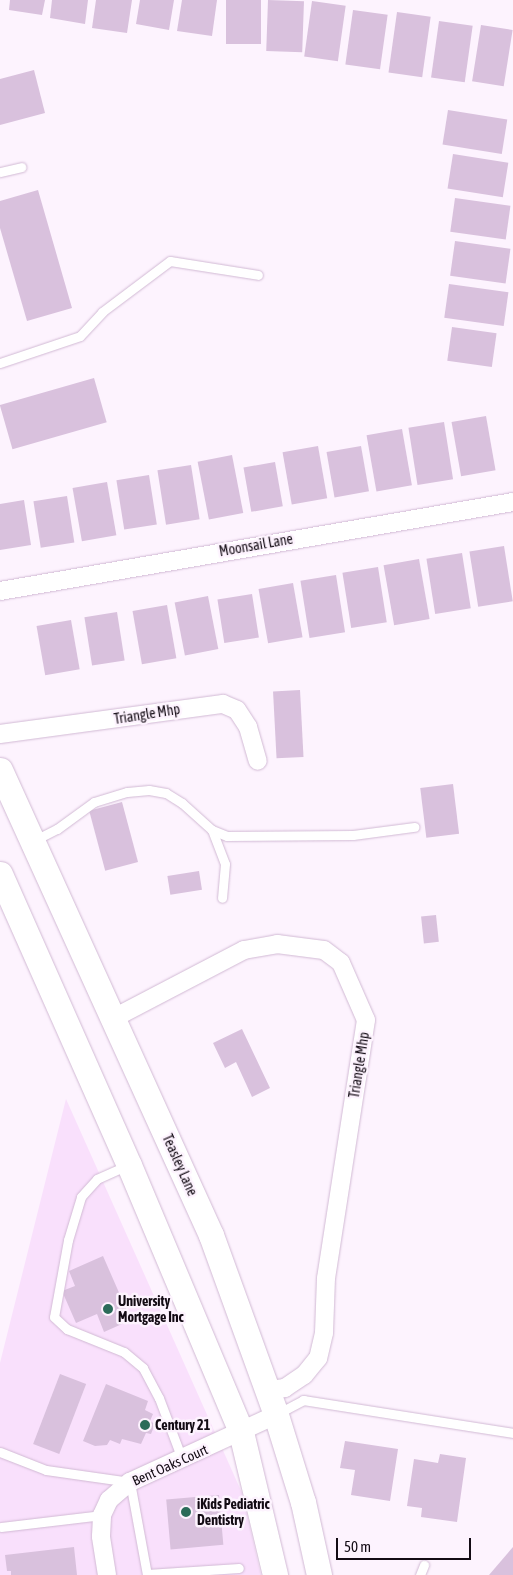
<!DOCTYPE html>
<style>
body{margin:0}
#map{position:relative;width:513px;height:1575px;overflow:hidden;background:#fdf3fe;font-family:"Asap Condensed",sans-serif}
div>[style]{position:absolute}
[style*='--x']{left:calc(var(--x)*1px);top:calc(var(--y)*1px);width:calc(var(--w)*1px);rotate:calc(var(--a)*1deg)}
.built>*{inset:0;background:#f9e0fc}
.building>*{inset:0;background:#d9c1dd;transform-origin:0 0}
.roads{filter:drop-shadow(0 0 1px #d1b9d4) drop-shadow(0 0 1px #d1b9d4)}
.lane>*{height:9px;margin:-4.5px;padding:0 4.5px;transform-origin:4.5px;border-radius:4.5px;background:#fff}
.street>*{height:18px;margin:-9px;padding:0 9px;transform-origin:9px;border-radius:9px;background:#fff}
.secondary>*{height:25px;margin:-12.5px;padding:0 12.5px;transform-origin:12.5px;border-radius:12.5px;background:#fff}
.dots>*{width:14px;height:14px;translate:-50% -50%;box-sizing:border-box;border:2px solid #fdf3fe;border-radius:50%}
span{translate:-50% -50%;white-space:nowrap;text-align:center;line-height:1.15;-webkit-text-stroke:5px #fdf3fe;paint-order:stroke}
.street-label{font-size:14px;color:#130b14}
.poi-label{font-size:14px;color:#130b14;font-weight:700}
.left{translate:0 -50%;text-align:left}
.scale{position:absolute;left:336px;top:1538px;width:135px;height:22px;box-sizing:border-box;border:2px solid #130b14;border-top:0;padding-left:6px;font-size:15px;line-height:18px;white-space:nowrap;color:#130b14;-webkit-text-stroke:4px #fdf3fe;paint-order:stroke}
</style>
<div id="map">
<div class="built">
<i style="clip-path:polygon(66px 1099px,242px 1493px,261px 1575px,0 1575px,0 1363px)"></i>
</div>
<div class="building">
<i style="clip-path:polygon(10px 0,45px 0,42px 15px,9px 10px)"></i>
<i style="clip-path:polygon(52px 0,88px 0,85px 24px,50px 18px)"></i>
<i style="clip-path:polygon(96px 0,132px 0,127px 33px,92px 28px)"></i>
<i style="clip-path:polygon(140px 0,174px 0,169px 30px,136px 24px)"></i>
<i style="clip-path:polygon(182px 0,217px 0,212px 36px,177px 31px)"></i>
<i style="left:226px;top:0;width:35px;height:44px"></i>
<i style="left:268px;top:0;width:36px;height:51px;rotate:2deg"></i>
<i style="left:312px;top:1px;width:34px;height:56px;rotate:8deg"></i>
<i style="left:353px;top:10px;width:35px;height:55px;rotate:8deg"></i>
<i style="left:397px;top:12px;width:34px;height:61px;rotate:8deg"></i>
<i style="left:439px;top:21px;width:34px;height:57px;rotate:8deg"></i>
<i style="left:481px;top:25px;width:32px;height:57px;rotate:9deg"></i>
<i style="clip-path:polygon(34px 70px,45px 113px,0 125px,0 79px)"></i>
<i style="left:448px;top:110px;width:60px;height:35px;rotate:9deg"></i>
<i style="left:453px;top:154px;width:56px;height:35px;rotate:9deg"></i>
<i style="clip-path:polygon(38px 190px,72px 308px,27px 321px,0 228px,0 201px)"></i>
<i style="left:455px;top:198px;width:56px;height:34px;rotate:8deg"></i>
<i style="left:455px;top:241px;width:56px;height:35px;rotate:8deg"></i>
<i style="left:449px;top:284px;width:60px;height:34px;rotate:8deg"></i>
<i style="left:452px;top:327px;width:45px;height:34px;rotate:8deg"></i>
<i style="left:94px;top:378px;width:46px;height:98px;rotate:74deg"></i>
<i style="left:486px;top:416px;width:55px;height:35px;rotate:80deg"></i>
<i style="left:444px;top:422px;width:58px;height:36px;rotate:81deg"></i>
<i style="left:402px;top:429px;width:57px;height:36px;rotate:80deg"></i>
<i style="left:318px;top:446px;width:53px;height:36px;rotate:80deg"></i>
<i style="left:361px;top:446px;width:46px;height:35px;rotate:80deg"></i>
<i style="left:232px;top:455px;width:59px;height:35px;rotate:79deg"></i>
<i style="left:275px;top:462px;width:45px;height:32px;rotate:80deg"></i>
<i style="left:191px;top:465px;width:55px;height:34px;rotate:81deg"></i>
<i style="left:149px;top:475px;width:50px;height:33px;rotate:81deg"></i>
<i style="left:107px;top:482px;width:54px;height:35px;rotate:80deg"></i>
<i style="left:67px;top:496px;width:47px;height:34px;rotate:81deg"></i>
<i style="clip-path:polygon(24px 500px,31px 545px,0 550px,0 504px)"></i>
<i style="left:504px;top:546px;width:56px;height:35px;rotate:81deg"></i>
<i style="left:462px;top:553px;width:56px;height:36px;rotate:81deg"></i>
<i style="left:419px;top:559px;width:61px;height:36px;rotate:80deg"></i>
<i style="left:378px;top:567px;width:56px;height:36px;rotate:81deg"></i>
<i style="left:336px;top:575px;width:58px;height:36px;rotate:81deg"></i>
<i style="left:293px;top:583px;width:55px;height:35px;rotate:80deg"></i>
<i style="left:252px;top:594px;width:44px;height:35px;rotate:81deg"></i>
<i style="left:208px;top:596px;width:54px;height:34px;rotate:79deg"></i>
<i style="left:167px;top:605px;width:54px;height:35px;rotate:80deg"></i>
<i style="left:117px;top:612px;width:49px;height:33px;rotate:81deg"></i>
<i style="left:71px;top:620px;width:50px;height:35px;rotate:80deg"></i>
<i style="left:300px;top:690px;width:67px;height:27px;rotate:87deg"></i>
<i style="left:453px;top:784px;width:50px;height:33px;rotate:83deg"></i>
<i style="left:122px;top:802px;width:62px;height:34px;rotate:75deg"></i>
<i style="left:199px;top:871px;width:19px;height:32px;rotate:81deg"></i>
<i style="left:436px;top:915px;width:27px;height:15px;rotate:84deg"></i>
<i style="clip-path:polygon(242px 1029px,270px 1088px,252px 1097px,236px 1062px,225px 1068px,213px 1043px)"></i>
<i style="clip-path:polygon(103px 1256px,131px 1320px,104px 1332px,97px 1314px,76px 1323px,62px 1291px,75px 1286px,69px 1271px)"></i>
<i style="left:60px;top:1374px;width:28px;height:75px;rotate:21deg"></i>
<i style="clip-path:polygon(106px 1384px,148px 1401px,145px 1410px,153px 1414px,150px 1421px,155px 1424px,151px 1434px,146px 1433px,141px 1444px,122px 1439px,120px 1444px,110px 1440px,107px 1445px,95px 1446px,83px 1441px)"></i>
<i style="clip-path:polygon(345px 1441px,398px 1449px,390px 1501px,351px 1495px,355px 1470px,340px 1468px)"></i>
<i style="clip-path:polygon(440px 1454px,466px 1458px,457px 1522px,421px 1517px,422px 1508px,407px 1506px,414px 1459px,438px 1463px)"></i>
<i style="left:219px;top:1495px;width:50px;height:53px;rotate:85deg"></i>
<i style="clip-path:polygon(74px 1547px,77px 1575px,11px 1575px,11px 1571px,7px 1571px,5px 1555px)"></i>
<i style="clip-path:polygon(513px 1547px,513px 1575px,489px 1575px)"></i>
</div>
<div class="roads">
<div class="lane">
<i style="--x:0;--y:172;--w:22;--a:-13"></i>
<i style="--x:0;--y:363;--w:84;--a:-18.6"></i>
<i style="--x:80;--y:336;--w:33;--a:-47"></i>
<i style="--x:102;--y:312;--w:85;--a:-36.9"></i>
<i style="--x:170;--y:261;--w:89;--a:9"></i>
<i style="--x:212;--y:830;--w:36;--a:69"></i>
<i style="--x:225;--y:864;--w:34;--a:95"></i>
<i style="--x:33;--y:841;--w:27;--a:-27"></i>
<i style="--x:57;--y:829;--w:46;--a:-36.1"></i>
<i style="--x:94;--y:802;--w:34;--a:-17"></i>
<i style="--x:127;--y:792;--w:22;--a:-5"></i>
<i style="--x:149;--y:790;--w:17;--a:10"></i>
<i style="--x:166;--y:793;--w:19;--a:32"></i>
<i style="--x:182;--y:803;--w:40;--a:42"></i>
<i style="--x:212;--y:830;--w:16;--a:22"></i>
<i style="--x:227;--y:836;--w:126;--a:-0.5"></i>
<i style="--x:353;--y:835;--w:62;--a:-7.5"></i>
<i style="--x:128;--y:1165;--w:34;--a:156"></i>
<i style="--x:97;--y:1179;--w:24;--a:132"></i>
<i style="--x:81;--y:1197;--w:45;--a:106.8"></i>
<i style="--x:68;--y:1240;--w:78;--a:100.3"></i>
<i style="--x:54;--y:1317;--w:18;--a:43"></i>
<i style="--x:67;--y:1329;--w:61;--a:22"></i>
<i style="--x:124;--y:1352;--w:25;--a:40"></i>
<i style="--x:143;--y:1368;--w:34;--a:62"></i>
<i style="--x:159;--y:1398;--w:65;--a:69.3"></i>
<i style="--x:277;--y:1414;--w:30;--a:-28"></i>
<i style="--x:303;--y:1400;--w:213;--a:8.9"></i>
<i style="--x:0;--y:1452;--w:49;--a:21.4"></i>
<i style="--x:46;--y:1470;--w:85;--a:8.1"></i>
<i style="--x:130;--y:1482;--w:95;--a:79.6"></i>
<i style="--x:1;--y:1527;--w:102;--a:-6.8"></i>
<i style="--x:147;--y:1574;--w:92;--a:-3.7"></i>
<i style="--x:420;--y:1575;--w:11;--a:-68"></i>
</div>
<div class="street">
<i style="--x:0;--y:591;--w:521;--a:-9.84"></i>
<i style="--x:0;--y:734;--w:225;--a:-7.7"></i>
<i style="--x:223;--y:704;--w:15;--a:23"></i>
<i style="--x:237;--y:710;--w:20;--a:57"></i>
<i style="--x:248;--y:727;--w:35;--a:74"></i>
<i style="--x:112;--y:1019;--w:149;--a:-27.6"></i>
<i style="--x:244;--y:950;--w:34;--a:-10"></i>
<i style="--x:277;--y:944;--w:47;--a:7.3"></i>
<i style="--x:324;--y:950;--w:21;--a:37"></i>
<i style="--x:341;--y:963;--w:62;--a:66.3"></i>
<i style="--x:366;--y:1020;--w:261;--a:98.8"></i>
<i style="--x:326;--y:1278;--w:55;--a:92.1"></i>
<i style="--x:324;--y:1333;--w:26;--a:103"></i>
<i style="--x:318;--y:1358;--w:22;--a:129"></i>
<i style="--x:304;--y:1375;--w:23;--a:146"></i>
<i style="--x:285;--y:1388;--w:17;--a:173"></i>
<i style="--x:107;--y:1575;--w:39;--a:-99"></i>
<i style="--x:101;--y:1536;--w:21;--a:-87"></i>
<i style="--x:102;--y:1515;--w:17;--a:-65"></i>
<i style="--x:109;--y:1500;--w:28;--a:-41"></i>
<i style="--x:130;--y:1482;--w:161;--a:-24.7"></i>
</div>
<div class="secondary">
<i style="--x:0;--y:770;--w:511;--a:65.59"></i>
<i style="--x:211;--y:1235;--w:191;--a:70.1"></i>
<i style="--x:276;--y:1415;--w:91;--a:72.8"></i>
<i style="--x:303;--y:1502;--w:75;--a:77.6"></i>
<i style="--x:0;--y:874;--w:318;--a:66.1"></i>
<i style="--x:129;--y:1165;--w:290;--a:67.2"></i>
<i style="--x:241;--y:1432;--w:147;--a:76.6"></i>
</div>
</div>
<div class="dots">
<i style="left:108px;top:1309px;background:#2b6b59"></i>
<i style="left:145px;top:1425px;background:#2b6b59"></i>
<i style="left:186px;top:1512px;background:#2b6b59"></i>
</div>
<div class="street-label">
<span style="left:256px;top:545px;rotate:-10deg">Moonsail Lane</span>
<span style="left:147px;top:714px;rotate:-9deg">Triangle Mhp</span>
<span style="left:359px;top:1065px;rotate:-81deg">Triangle Mhp</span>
<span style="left:180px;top:1165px;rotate:66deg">Teasley Lane</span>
<span style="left:170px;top:1465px;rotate:-24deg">Bent Oaks Court</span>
</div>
<div class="poi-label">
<span class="left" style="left:118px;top:1309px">University<br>Mortgage Inc</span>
<span class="left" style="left:155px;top:1425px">Century 21</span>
<span class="left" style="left:197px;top:1512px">iKids Pediatric<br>Dentistry</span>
</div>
<div class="scale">50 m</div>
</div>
